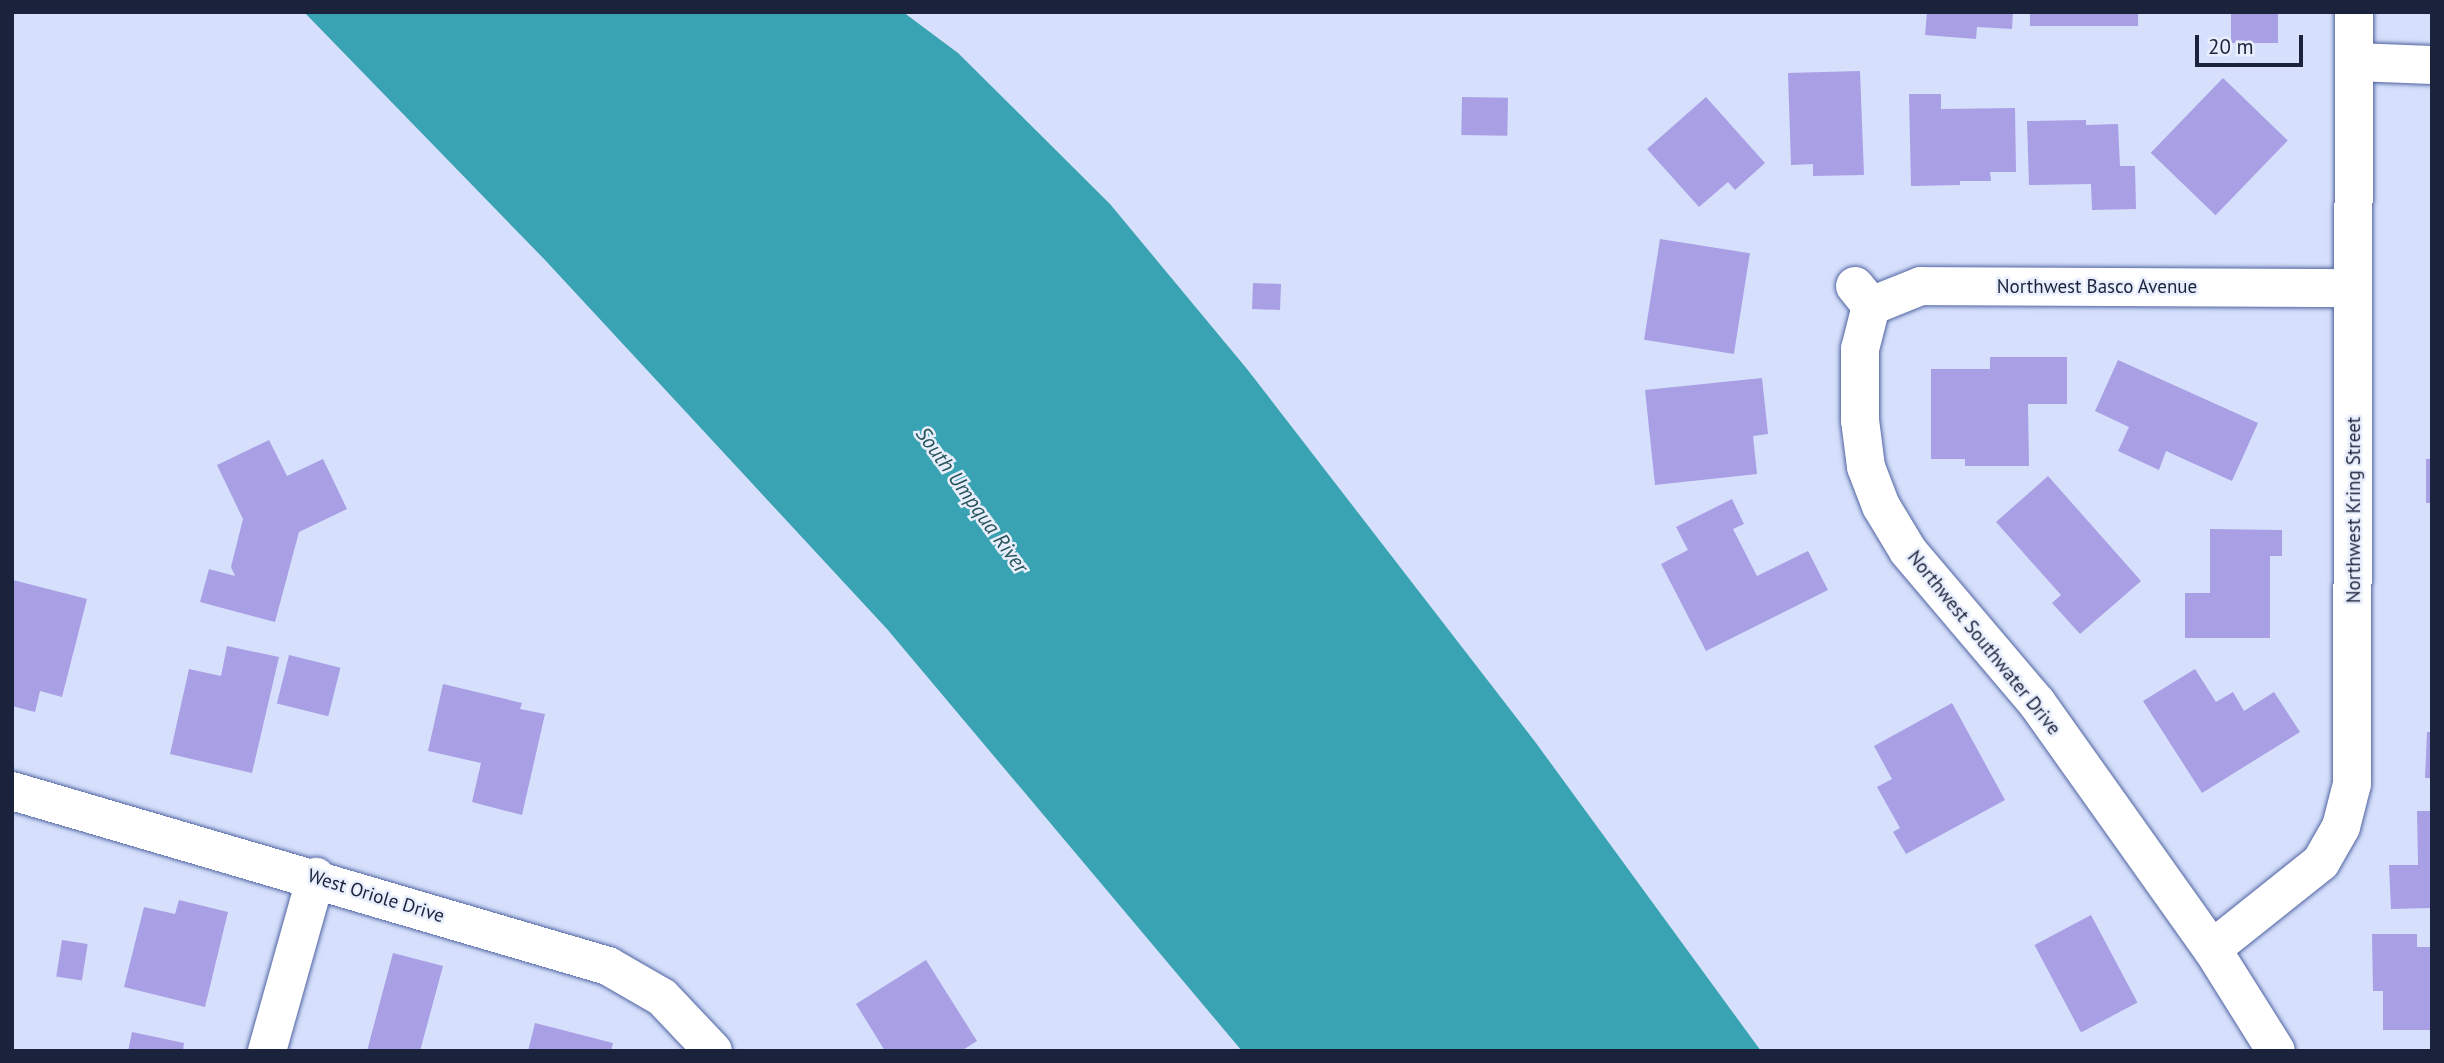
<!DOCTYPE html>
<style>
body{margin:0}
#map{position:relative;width:2444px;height:1063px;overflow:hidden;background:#d6e0fc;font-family:"PT Sans",sans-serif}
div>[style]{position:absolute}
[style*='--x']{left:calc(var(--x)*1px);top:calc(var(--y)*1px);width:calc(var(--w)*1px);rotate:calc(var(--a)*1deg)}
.water>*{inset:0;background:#39a3b4}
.building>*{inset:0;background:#a89fe5;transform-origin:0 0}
.roads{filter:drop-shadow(0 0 2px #5164a1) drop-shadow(0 0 2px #5164a1)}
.minor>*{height:38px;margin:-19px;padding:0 19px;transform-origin:19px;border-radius:19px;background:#fff}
span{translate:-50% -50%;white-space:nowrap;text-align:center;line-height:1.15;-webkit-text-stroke:5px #e8eefc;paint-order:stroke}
.street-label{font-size:19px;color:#1b233c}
.water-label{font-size:21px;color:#27545b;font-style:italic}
.frame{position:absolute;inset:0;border:14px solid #1b233c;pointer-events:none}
.scale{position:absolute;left:2195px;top:35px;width:108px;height:32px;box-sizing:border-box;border:4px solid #1b233c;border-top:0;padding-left:9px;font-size:21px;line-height:24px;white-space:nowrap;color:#1b233c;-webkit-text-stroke:5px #e8eefc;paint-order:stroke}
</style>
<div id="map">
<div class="water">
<i style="clip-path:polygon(304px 12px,903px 12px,958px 53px,1110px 204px,1247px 369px,1536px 743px,1761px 1051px,1242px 1051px,887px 629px,545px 260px)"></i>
</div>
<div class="building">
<i style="clip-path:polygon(1927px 12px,2013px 12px,2012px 29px,1977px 27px,1976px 39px,1925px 35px)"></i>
<i style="left:2030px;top:12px;width:108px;height:14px"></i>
<i style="left:2231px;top:12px;width:47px;height:31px"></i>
<i style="clip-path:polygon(1860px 71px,1864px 175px,1813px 176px,1813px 164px,1791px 165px,1788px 73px)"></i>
<i style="left:2223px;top:78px;width:90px;height:104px;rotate:44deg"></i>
<i style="clip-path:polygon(1909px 94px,1941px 94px,1941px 109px,2015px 108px,2016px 172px,1990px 172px,1991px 181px,1960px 181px,1960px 185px,1911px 186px)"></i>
<i style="left:1462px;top:97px;width:46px;height:38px;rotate:1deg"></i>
<i style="clip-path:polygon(1706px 97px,1765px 163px,1735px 190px,1728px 182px,1699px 207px,1647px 149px)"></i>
<i style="clip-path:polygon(2086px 120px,2086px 125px,2118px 124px,2120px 166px,2135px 166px,2136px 209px,2092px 210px,2091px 184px,2029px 185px,2027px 121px)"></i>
<i style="left:1660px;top:239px;width:91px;height:102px;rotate:9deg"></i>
<i style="left:1253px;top:283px;width:28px;height:26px;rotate:2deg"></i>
<i style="clip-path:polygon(1990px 357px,2067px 357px,2067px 404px,2028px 404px,2029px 466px,1965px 466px,1965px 459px,1931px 459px,1931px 369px,1990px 369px)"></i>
<i style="clip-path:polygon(2118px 360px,2258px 423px,2232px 481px,2166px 451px,2159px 470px,2118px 451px,2129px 427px,2095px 411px)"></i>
<i style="clip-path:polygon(1762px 378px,1768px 434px,1753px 436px,1757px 474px,1655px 485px,1645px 390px)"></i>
<i style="clip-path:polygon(269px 440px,287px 476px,323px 459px,347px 509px,299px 532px,275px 622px,200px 602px,209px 569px,235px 576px,231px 567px,243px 519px,217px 465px)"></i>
<i style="left:2426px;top:459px;width:6px;height:44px"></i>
<i style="clip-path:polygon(2048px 476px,2141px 581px,2080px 634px,2052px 603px,2061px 595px,1996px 522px)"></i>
<i style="clip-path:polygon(1732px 499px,1744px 524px,1733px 529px,1757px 576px,1808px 551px,1828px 590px,1706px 651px,1661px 564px,1688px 550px,1676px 527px)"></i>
<i style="clip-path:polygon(2210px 529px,2282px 530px,2282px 556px,2270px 556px,2270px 638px,2185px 638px,2185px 593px,2210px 593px)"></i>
<i style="clip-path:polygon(13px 580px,87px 599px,62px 697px,40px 691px,35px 712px,12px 706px)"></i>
<i style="clip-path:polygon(227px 646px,279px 657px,252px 773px,170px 754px,189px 669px,221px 676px)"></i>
<i style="left:289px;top:655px;width:53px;height:50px;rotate:14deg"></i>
<i style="clip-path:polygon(2195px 669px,2216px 702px,2233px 692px,2244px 711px,2274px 692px,2300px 732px,2202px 793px,2143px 701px)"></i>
<i style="clip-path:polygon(443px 684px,522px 703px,520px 709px,545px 714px,522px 815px,472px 802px,481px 763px,428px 751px)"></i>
<i style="clip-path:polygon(1952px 703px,2005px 800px,1906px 854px,1893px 832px,1900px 828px,1877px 787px,1892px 779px,1874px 746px)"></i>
<i style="clip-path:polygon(2427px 732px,2432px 732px,2432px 778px,2425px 778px)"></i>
<i style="clip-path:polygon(2417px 811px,2432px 811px,2432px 908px,2391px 909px,2389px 865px,2418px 865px)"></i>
<i style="clip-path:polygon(179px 900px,228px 912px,205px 1007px,124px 987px,144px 907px,175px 914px)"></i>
<i style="left:2091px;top:915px;width:99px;height:64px;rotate:62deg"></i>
<i style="clip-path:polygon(2372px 934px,2417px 934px,2417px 947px,2432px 947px,2432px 1030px,2383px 1030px,2383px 991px,2373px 991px)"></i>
<i style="left:62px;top:940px;width:26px;height:37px;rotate:9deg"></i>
<i style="clip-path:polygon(393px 953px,443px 966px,420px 1051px,367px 1051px)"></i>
<i style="clip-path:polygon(926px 960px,977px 1041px,961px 1051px,885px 1051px,856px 1004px)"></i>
<i style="clip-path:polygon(535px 1023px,613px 1043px,611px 1051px,528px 1051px)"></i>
<i style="clip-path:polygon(132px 1032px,184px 1043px,183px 1051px,128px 1051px)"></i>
</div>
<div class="roads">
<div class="minor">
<i style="--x:2355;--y:62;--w:77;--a:2.2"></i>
<i style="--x:1855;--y:286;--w:26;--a:51"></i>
<i style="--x:1871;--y:306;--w:54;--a:-21.8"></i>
<i style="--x:1921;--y:286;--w:432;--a:0.3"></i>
<i style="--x:1871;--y:306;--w:44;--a:104.3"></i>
<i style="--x:1860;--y:349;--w:71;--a:90"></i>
<i style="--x:1860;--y:420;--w:47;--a:82.7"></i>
<i style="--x:1866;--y:467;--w:42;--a:69"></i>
<i style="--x:1881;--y:506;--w:52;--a:59"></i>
<i style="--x:1908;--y:551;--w:199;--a:49.7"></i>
<i style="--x:2037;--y:703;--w:302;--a:54.6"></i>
<i style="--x:2212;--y:949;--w:120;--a:57.9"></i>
<i style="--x:12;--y:791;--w:621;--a:16.36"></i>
<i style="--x:608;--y:966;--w:62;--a:29.9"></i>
<i style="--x:662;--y:997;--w:74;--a:46.6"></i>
<i style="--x:2212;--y:949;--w:139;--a:-38.6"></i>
<i style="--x:2321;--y:862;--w:40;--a:-60.3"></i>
<i style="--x:2341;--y:827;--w:44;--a:-75.7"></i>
<i style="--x:2352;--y:784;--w:772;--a:-89.85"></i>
<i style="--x:267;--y:1051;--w:181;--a:-74.3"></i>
</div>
</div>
<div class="street-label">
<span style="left:2097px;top:287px">Northwest Basco Avenue</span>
<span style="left:2354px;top:510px;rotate:-90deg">Northwest Kring Street</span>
<span style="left:1984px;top:643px;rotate:51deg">Northwest Southwater Drive</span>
<span style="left:376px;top:896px;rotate:17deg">West Oriole Drive</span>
</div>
<div class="water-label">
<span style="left:972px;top:500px;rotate:54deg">South Umpqua River</span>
</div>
<div class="frame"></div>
<div class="scale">20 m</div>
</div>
